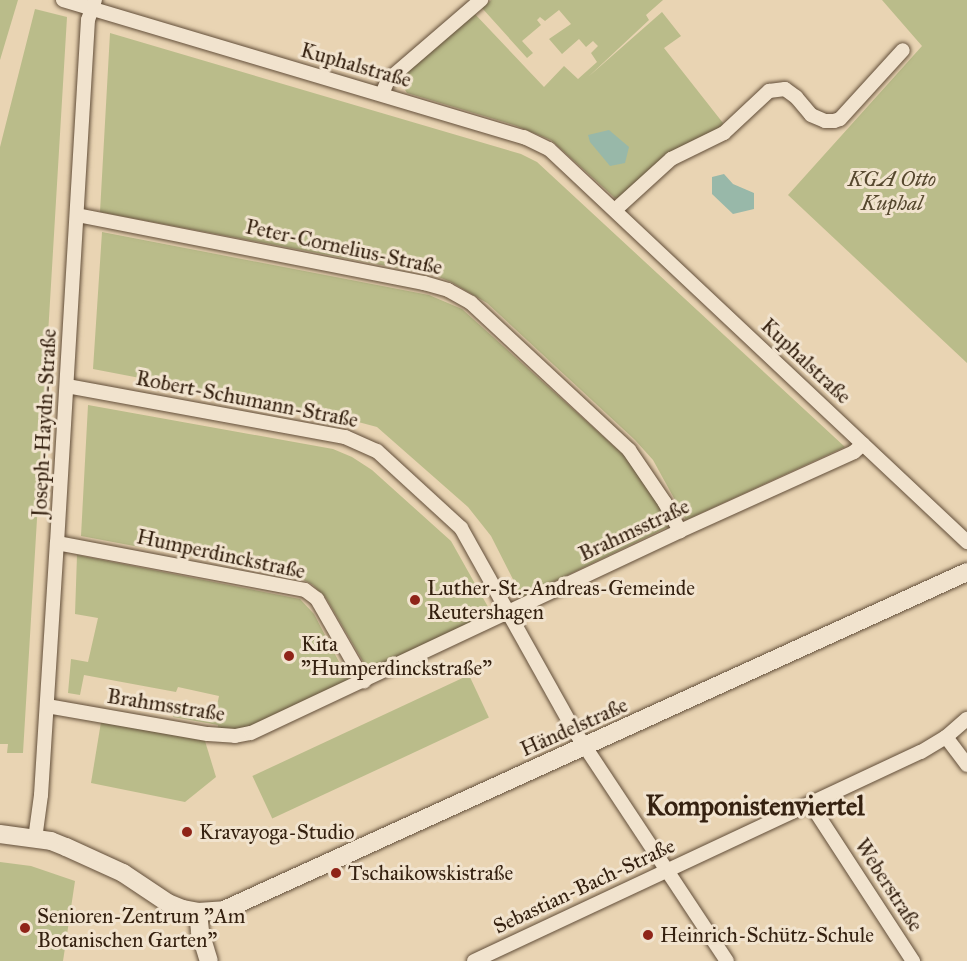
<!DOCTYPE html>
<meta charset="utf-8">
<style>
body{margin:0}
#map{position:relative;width:967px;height:961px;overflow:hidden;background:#e9d4b3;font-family:"IM FELL Great Primer",serif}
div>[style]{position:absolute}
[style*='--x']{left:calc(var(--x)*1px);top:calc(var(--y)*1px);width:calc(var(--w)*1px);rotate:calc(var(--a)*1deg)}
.green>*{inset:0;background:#babc8a;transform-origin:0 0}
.water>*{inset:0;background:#98b8a9}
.roads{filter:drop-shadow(0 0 2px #624e39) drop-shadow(0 0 2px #624e39)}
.minor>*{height:14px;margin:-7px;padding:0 7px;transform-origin:7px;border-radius:7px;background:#f1e3ce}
.tertiary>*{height:18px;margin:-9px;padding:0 9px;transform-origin:9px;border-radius:9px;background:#f1e3ce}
.dots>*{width:16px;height:16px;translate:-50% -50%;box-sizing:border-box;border:3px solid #f1e3ce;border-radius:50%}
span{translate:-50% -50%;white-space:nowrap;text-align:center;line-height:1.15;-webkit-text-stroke:6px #f1e3ce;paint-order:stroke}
.street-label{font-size:21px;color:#352110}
.park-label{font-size:21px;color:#56482e;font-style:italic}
.poi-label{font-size:21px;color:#352110}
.left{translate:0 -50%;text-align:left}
.district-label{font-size:27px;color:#352110;font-weight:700}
</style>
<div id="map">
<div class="green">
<i style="clip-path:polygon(0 0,18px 0,0 60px)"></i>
<i style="clip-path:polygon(491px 0,663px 0,646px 15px,649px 20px,588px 77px,662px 12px,681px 36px,664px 48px,723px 123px,722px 128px,620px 198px,615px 198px,551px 140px,514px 125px,407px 93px,400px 82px,401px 73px,473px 12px,544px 87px,564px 66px,578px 79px,597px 62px,591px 53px,598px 46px,593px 41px,586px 47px,579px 39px,562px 54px,549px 39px,571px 24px,559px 10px,545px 21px,540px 17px,537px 20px,541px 25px,522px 41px,533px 53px,527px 58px,482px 8px)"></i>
<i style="clip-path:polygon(882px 0,967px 0,967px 363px,788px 195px,922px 46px)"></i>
<i style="clip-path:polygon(35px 9px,67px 17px,23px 753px,7px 753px,8px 744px,0 744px,0 147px)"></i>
<i style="clip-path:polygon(110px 33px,521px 154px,537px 162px,845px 447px,686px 520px,653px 460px,635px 440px,487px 303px,451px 282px,434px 275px,100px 212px)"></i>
<i style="clip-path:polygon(102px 232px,429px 295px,462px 309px,626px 457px,672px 525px,522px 597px,491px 536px,468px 507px,377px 427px,332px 415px,93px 369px)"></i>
<i style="clip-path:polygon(88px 405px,333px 449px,352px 457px,372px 470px,451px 541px,492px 614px,368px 670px,326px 598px,313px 585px,298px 577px,81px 536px)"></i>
<i style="clip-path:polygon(77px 555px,300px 599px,314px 614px,349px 681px,257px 725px,217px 733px,218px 725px,173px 717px,175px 708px,214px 720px,219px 696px,178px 687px,176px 692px,84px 675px,80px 695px,68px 693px,71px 659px,88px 662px,98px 618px,75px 614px)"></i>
<i style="left:469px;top:675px;width:47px;height:239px;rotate:65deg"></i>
<i style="clip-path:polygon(101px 722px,205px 741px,216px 777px,185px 802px,91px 783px)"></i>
<i style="clip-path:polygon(0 862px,31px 866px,75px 881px,63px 961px,0 961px)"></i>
</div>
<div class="water">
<i style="clip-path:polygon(609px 130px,629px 147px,625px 163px,610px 166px,590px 142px,588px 135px)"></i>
<i style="clip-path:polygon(724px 174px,733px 184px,754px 193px,754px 209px,733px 214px,712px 194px,712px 177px)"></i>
</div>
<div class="roads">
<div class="minor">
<i style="--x:63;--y:0;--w:481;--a:16.6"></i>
<i style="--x:524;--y:137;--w:28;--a:26"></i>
<i style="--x:549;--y:149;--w:574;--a:43.23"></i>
<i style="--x:382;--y:94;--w:15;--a:-67"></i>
<i style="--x:388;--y:80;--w:123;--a:-40.7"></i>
<i style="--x:615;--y:210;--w:76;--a:-42.3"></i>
<i style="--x:671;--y:159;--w:59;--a:-26.1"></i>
<i style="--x:724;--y:133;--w:62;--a:-43"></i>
<i style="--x:769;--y:91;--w:16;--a:-7"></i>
<i style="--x:785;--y:89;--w:14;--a:36"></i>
<i style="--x:796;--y:97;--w:23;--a:50"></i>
<i style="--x:811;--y:115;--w:15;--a:23"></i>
<i style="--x:825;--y:121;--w:9;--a:0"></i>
<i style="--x:834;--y:121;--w:6;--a:-18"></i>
<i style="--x:840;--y:119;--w:93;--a:-47.6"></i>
<i style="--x:77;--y:215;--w:354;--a:11.1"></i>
<i style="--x:424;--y:283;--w:25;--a:16"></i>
<i style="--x:448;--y:290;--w:26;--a:29"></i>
<i style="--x:471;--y:303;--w:216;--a:42.9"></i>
<i style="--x:629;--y:450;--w:64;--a:55.8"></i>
<i style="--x:665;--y:503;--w:32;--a:62"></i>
<i style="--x:67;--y:386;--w:283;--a:10.4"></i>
<i style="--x:345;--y:437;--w:35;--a:24"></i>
<i style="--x:377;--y:451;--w:114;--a:42.5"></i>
<i style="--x:461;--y:528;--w:231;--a:60.8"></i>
<i style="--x:574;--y:730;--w:277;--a:56.5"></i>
<i style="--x:57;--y:543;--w:252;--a:10.7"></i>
<i style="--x:305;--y:590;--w:15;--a:37"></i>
<i style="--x:317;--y:599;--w:95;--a:60.2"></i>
<i style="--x:47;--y:706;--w:163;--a:9.9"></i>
<i style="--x:208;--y:734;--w:27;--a:4"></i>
<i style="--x:235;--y:736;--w:16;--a:-11"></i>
<i style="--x:251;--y:733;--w:474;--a:-25.2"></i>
<i style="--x:680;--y:531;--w:191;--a:-24.4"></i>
<i style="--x:854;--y:452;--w:12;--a:-42"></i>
<i style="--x:946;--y:737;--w:35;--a:53"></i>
<i style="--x:810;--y:803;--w:189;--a:56.9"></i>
<i style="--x:35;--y:839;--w:44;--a:-82.2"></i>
<i style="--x:41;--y:795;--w:253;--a:-86.4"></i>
<i style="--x:57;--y:543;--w:524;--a:-86.61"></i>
<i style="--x:88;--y:20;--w:21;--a:-71"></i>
<i style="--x:474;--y:961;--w:493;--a:-25.1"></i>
<i style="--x:921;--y:752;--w:29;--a:-31"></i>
<i style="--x:946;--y:737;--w:28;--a:-41"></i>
</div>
<div class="tertiary">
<i style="--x:0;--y:834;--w:51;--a:7.8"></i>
<i style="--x:51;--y:841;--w:16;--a:22"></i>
<i style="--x:66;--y:847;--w:63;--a:24.5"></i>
<i style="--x:123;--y:873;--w:54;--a:33.7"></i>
<i style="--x:168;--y:903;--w:16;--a:22"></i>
<i style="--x:183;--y:909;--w:15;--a:11"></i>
<i style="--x:198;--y:912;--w:26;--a:-4"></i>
<i style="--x:224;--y:910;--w:816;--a:-24.46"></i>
<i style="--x:198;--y:912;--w:20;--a:84"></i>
<i style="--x:200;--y:932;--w:30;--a:73"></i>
</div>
</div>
<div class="dots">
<i style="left:415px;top:600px;background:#8f2418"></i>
<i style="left:289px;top:656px;background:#8f2418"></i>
<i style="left:187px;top:832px;background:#8f2418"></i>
<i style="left:336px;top:873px;background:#8f2418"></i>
<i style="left:25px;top:928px;background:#8f2418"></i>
<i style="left:648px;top:935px;background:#8f2418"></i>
</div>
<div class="street-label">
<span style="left:356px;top:65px;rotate:16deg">Kuphalstraße</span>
<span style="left:344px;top:247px;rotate:12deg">Peter-Cornelius-Straße</span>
<span style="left:806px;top:361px;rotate:43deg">Kuphalstraße</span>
<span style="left:247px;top:399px;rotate:11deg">Robert-Schumann-Straße</span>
<span style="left:44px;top:423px;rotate:-87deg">Joseph-Haydn-Straße</span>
<span style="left:634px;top:530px;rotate:-25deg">Brahmsstraße</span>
<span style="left:221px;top:554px;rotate:12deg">Humperdinckstraße</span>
<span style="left:166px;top:705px;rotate:9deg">Brahmsstraße</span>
<span style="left:574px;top:727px;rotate:-24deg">Händelstraße</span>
<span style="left:889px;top:885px;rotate:57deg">Weberstraße</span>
<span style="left:584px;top:886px;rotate:-25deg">Sebastian-Bach-Straße</span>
</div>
<div class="park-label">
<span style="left:892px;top:191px">KGA Otto<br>Kuphal</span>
</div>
<div class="poi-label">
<span class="left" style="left:427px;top:600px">Luther-St.-Andreas-Gemeinde<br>Reutershagen</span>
<span class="left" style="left:301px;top:656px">Kita<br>"Humperdinckstraße"</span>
<span class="left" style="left:199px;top:832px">Kravayoga-Studio</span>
<span class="left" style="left:348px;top:873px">Tschaikowskistraße</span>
<span class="left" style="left:37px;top:928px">Senioren-Zentrum "Am<br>Botanischen Garten"</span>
<span class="left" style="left:660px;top:935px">Heinrich-Schütz-Schule</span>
</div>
<div class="district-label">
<span style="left:755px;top:806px">Komponistenviertel</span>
</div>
</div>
